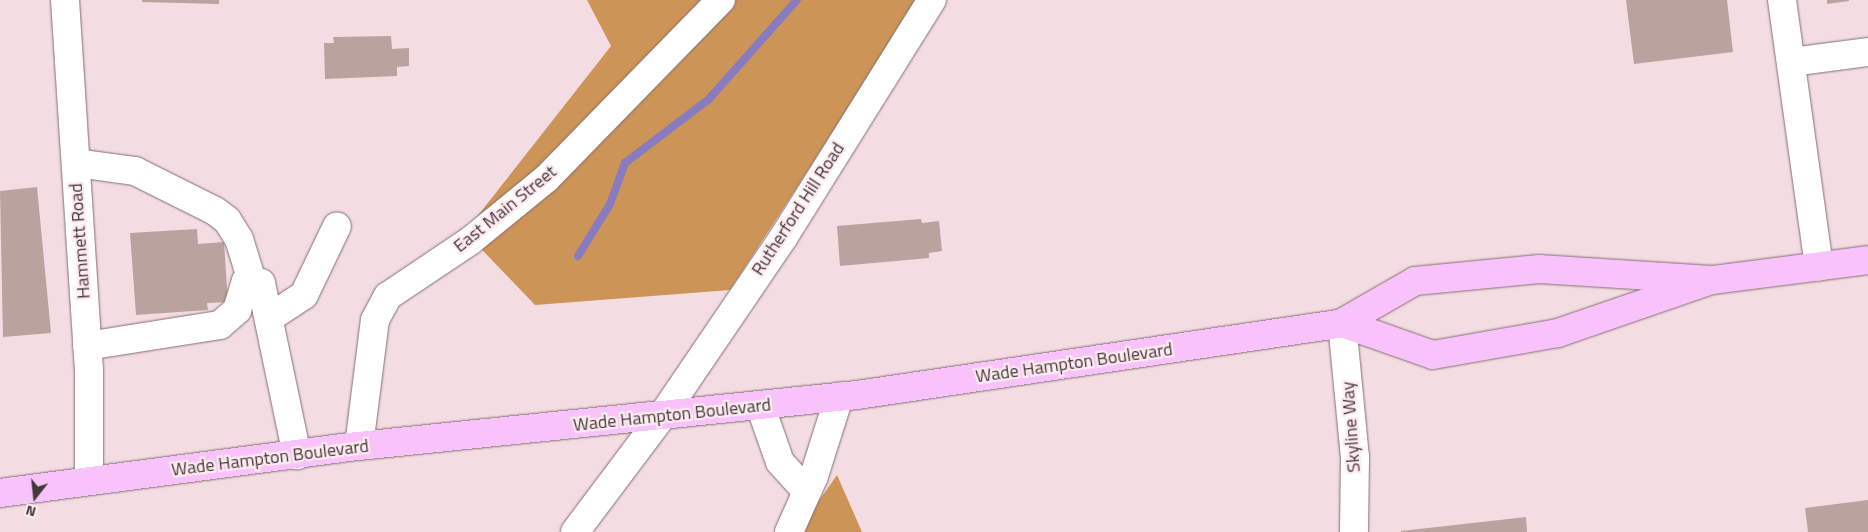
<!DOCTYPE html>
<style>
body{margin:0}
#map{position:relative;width:1868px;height:532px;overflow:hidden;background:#f4dce3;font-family:"Titillium Web",sans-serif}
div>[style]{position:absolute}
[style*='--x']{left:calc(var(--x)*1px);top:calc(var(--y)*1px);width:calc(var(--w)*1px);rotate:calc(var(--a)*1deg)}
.forest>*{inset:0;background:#cd9457}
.stream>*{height:8px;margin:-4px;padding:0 4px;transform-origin:4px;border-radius:4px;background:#897bc0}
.building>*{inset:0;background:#baa39e}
.roads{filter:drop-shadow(0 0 1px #846e74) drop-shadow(0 0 1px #846e74)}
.minor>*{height:28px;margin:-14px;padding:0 14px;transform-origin:14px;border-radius:14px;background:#fff}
.major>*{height:28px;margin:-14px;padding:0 14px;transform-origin:14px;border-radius:14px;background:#f8c3fa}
span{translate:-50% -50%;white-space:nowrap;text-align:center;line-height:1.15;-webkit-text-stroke:4.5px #feebf0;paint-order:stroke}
.street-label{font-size:18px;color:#42393b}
.north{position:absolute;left:10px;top:472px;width:50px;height:50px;-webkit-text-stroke:4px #feebf0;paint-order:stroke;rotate:196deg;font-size:14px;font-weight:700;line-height:20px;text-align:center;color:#42393b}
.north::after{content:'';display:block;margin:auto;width:18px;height:22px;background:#42393b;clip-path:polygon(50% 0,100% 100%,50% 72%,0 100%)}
</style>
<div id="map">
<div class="forest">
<i style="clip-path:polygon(587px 0,919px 0,730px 290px,535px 305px,465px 232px,611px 46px)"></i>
<i style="clip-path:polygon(837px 475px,862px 532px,797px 532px)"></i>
</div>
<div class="stream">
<i style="--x:578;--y:256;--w:61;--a:-58.4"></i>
<i style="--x:610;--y:204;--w:44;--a:-69.9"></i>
<i style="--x:625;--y:163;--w:106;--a:-37.3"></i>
<i style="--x:709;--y:99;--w:132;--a:-48.4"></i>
</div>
<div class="building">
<i style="clip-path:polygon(142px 0,219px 0,219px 4px,142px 2px)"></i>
<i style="clip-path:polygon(1626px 0,1727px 0,1733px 52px,1634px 64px)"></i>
<i style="clip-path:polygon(1827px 0,1849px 0,1849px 1px,1827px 4px)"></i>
<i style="clip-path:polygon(391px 36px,392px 49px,409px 48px,409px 66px,397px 67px,397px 76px,325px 79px,324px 43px,334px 43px,333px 37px)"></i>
<i style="clip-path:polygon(37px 187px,51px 333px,3px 337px,0 191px)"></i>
<i style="clip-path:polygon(921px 219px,922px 223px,939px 221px,942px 251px,929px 253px,929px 258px,840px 266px,837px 226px)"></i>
<i style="clip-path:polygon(197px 229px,198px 244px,224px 242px,228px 302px,207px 303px,208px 310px,136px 315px,130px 233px)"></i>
<i style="clip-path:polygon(1868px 500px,1868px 532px,1808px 532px,1805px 508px)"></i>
<i style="clip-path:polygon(1526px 517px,1527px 532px,1401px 532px,1401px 531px)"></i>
</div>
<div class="roads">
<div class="minor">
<i style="--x:65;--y:0;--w:372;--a:86.3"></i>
<i style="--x:89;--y:371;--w:110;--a:90"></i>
<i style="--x:1782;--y:0;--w:269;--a:82.1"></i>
<i style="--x:1791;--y:62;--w:78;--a:-7.4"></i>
<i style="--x:76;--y:163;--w:60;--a:7.7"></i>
<i style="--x:135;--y:171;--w:89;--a:26.6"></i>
<i style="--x:215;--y:211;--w:15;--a:37"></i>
<i style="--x:227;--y:220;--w:22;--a:58"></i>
<i style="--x:239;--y:239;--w:41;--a:72.9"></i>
<i style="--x:269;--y:318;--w:42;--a:-33.3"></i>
<i style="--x:304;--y:295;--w:76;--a:-64.4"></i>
<i style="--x:1342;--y:323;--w:135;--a:84.5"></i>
<i style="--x:1355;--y:457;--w:75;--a:90.8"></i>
<i style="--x:87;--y:346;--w:135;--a:-9"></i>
<i style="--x:220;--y:325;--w:23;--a:-41"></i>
<i style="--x:237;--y:310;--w:30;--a:-73"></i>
<i style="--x:246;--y:281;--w:15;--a:8"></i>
<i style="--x:261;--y:283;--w:176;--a:78.2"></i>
<i style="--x:760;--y:405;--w:60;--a:70.7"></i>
<i style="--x:780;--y:462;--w:38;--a:48"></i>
<i style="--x:359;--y:446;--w:127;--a:-82.8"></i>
<i style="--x:375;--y:320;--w:27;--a:-62"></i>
<i style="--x:388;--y:296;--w:99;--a:-33.9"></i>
<i style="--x:470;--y:241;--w:99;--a:-39.3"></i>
<i style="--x:547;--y:178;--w:249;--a:-45.7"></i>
<i style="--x:575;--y:532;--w:145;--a:-53.1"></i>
<i style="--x:662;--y:416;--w:215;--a:-55.8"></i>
<i style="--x:783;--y:238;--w:281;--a:-58"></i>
<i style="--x:789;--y:532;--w:61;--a:-65.9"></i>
<i style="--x:814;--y:476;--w:83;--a:-72.4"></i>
</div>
<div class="major">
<i style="--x:1342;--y:323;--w:96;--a:19.4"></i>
<i style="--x:1433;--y:355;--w:127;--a:-10"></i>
<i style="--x:1558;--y:333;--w:163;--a:-19"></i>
<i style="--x:1712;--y:280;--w:157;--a:-7.3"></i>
<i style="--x:0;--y:493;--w:362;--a:-7.5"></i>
<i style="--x:359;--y:446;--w:501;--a:-5.85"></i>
<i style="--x:857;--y:395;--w:490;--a:-8.4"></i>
<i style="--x:1342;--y:323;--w:84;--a:-29.9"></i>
<i style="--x:1415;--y:281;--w:125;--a:-5.5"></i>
<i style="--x:1539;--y:269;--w:173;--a:3.6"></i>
</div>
</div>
<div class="street-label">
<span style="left:505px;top:209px;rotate:-39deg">East Main Street</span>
<span style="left:798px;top:209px;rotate:-57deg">Rutherford Hill Road</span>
<span style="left:80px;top:241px;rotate:-94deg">Hammett Road</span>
<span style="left:1074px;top:363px;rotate:-8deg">Wade Hampton Boulevard</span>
<span style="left:672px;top:415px;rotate:-6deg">Wade Hampton Boulevard</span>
<span style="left:1351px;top:427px;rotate:-94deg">Skyline Way</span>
<span style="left:270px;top:458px;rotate:-7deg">Wade Hampton Boulevard</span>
</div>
<div class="north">N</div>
</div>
